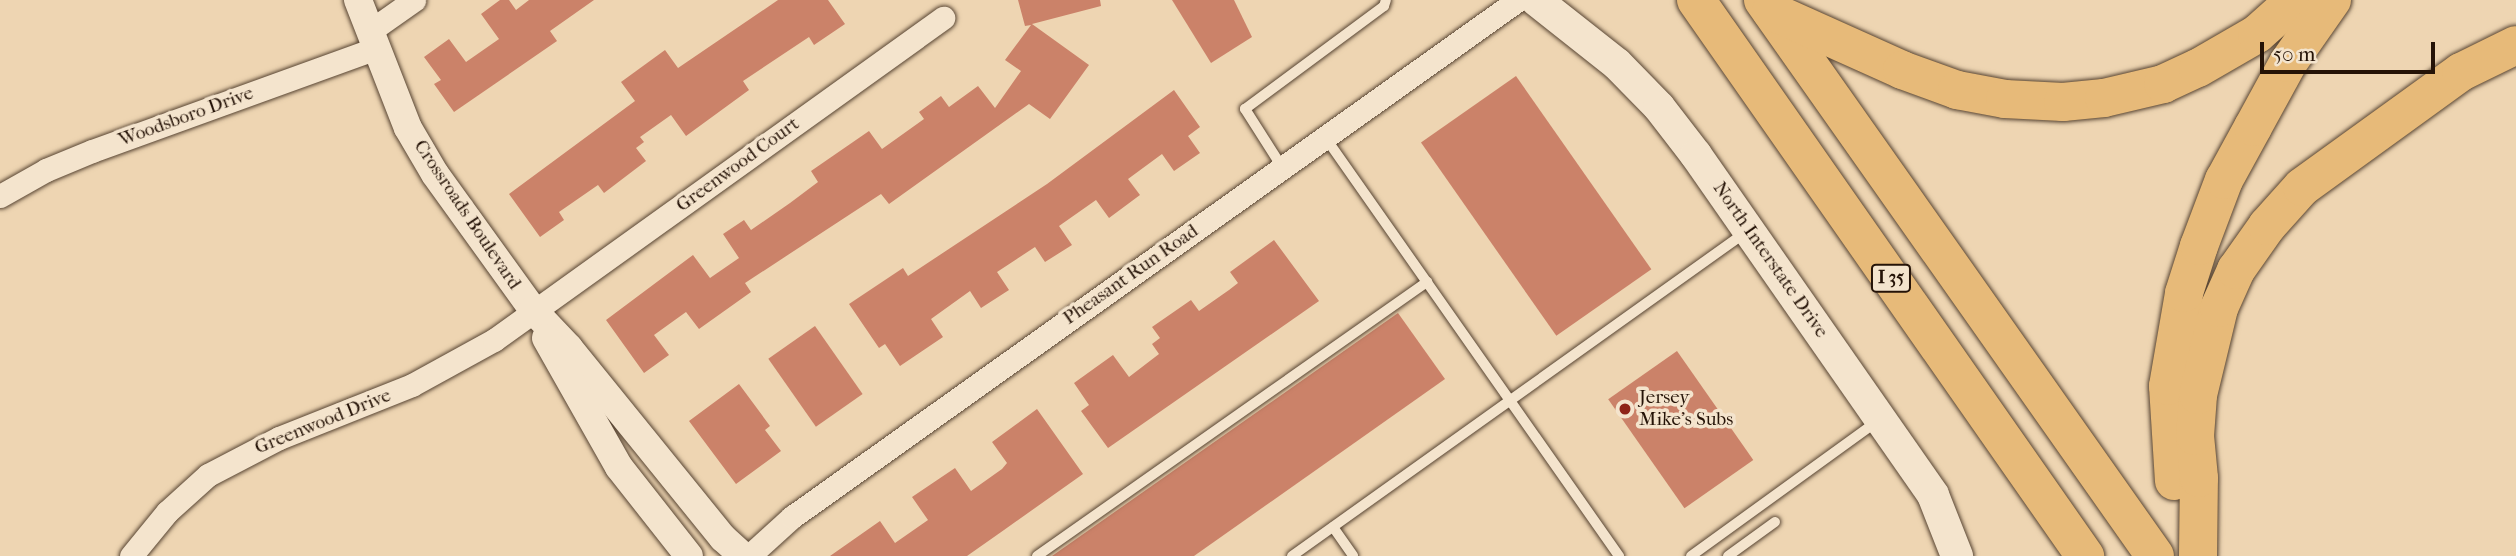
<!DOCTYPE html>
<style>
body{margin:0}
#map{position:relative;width:2516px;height:556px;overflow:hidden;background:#eed5b2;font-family:"IM FELL French Canon",serif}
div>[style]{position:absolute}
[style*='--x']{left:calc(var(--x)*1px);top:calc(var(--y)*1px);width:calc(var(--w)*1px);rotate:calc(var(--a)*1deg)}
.building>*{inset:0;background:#cb8269;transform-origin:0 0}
.roads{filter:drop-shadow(0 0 2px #574432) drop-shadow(0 0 2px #574432)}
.service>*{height:10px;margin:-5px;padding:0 5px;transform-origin:5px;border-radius:5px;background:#f4e4cd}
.minor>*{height:23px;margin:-11.5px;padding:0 11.5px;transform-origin:11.5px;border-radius:11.5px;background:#f4e4cd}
.tertiary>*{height:28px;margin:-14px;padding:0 14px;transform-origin:14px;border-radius:14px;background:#f4e4cd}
.secondary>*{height:32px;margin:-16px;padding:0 16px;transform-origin:16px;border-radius:16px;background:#f4e4cd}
.motorway>*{height:38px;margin:-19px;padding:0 19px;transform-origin:19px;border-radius:19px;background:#e7ba79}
.dots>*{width:19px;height:19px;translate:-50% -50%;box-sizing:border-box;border:4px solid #f4e4cd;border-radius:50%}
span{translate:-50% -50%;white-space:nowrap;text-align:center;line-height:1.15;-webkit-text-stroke:7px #f4e4cd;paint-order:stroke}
.shield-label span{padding:2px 5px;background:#f4e4cd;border:2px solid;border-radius:5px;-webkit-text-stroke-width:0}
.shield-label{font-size:18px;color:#251307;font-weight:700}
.street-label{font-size:19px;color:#251307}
.poi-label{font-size:19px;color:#251307}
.left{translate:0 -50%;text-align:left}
.scale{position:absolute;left:2260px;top:42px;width:175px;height:32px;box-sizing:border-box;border:4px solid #251307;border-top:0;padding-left:9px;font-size:21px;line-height:24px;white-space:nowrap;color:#251307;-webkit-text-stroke:5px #f4e4cd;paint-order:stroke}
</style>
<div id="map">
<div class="building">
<i style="clip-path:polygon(500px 0,509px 0,516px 10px,529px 0,594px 0,550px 31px,557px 41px,454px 112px,434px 84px,441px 80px,424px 57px,449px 39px,466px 62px,499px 39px,481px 14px)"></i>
<i style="clip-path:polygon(778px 0,828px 0,845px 24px,814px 45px,809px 37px,743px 81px,749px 90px,686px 136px,671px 115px,640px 137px,644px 142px,636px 148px,646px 161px,604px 193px,598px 185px,559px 212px,564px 220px,540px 237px,509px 194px,635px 101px,621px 82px,665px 50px,678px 68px)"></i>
<i style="clip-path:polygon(1018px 0,1100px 0,1101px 6px,1032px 24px,1089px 65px,1050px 119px,1029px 104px,889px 204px,881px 194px,745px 283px,751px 292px,699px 329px,686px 312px,654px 335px,669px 355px,644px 373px,606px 320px,693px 255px,710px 278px,739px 258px,723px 234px,744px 220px,751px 230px,790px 203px,818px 182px,811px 171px,869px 131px,882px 149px,924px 119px,919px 112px,941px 96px,949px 107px,978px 86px,995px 108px,1021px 71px,1005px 60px,1031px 25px,1025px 26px)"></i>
<i style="clip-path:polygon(1172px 0,1234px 0,1252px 37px,1211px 63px)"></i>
<i style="left:1516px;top:76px;width:236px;height:116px;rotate:55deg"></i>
<i style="clip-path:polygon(1174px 90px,1200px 127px,1188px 136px,1200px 153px,1174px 171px,1162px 154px,1128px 179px,1140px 195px,1109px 218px,1096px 200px,1059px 226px,1072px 245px,1045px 262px,1035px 247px,997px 272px,1009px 290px,981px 308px,970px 291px,931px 319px,943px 337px,900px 366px,885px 344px,879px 348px,849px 304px,903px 268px,908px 276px,1047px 184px)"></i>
<i style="clip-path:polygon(1274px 240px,1319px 301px,1108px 448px,1081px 411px,1089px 405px,1074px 383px,1113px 355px,1129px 377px,1159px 354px,1152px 344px,1160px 338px,1152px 327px,1191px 300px,1199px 311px,1229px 290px,1238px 283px,1230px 272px)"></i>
<i style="clip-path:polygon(1398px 313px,1445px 379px,1194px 556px,1052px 556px)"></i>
<i style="left:815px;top:326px;width:83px;height:57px;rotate:55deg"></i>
<i style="left:1677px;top:351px;width:133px;height:84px;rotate:55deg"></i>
<i style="clip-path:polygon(739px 384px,770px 426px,765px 430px,781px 451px,736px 484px,689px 421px)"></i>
<i style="clip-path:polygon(1037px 409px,1083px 474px,1004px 530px,967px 556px,830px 556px,880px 521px,895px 543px,928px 520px,912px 497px,955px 468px,971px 491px,1002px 469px,1007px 463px,992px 442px)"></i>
</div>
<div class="roads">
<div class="service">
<i style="--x:1325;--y:137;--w:512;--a:54.94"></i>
<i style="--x:1282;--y:167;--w:69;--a:-122.5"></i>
<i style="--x:1245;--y:109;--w:173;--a:-36.5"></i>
<i style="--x:1384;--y:6;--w:6;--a:-72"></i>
<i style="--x:1333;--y:527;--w:35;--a:55"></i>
<i style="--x:1037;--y:556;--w:477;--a:-35.1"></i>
<i style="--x:1292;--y:556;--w:558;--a:-35.51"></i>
<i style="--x:1691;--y:556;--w:232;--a:-35.9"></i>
<i style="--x:1728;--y:556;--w:58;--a:-35.9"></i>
</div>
<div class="minor">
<i style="--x:370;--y:31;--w:54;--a:-35.2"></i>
<i style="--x:0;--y:196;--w:53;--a:-29.5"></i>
<i style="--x:46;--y:170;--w:50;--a:-22.4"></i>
<i style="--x:92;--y:151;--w:302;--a:-19.9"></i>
<i style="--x:131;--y:556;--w:57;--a:-50.7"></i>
<i style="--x:167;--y:512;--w:55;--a:-42.1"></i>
<i style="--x:208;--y:475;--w:80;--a:-27.5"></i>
<i style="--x:279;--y:438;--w:143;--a:-21.7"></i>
<i style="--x:412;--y:385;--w:94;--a:-28.8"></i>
<i style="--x:494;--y:340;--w:553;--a:-35.65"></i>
<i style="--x:749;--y:556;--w:58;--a:-42.2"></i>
<i style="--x:792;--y:517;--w:891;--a:-35.46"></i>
</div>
<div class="tertiary">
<i style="--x:358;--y:0;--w:137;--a:68.7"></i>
<i style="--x:408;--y:128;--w:53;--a:59.6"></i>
<i style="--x:435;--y:174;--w:168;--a:54.2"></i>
<i style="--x:533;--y:310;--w:52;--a:46.5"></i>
<i style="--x:569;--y:348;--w:245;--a:51"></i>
<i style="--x:723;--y:538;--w:27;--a:42"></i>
<i style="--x:546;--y:338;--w:148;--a:60.5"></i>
<i style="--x:619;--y:467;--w:113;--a:51.8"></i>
</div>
<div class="secondary">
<i style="--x:1536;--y:0;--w:103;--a:38.3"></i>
<i style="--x:1617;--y:64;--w:60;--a:45.7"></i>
<i style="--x:1659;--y:107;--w:61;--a:52.4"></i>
<i style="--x:1696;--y:155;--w:414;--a:55.1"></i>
<i style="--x:1933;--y:495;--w:66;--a:68.5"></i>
</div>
<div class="motorway">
<i style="--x:1696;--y:0;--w:679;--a:55.02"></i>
<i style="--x:1763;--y:0;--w:680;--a:54.81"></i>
<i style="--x:1771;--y:11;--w:144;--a:24.2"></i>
<i style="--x:1902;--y:70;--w:59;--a:20"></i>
<i style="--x:1957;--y:90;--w:49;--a:10.6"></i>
<i style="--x:2005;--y:99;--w:58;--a:3"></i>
<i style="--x:2063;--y:102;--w:41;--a:-5.6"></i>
<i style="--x:2104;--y:98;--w:61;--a:-13.3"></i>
<i style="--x:2163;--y:84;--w:38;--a:-25"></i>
<i style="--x:2198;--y:68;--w:68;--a:-30"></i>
<i style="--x:2257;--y:34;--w:51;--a:-41.8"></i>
<i style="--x:2174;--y:481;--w:95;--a:-93.6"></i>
<i style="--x:2168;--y:386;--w:94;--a:-80.2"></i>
<i style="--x:2184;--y:293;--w:49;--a:-72.3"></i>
<i style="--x:2199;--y:246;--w:71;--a:-69.3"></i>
<i style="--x:2224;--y:180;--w:60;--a:-61.3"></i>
<i style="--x:2253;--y:127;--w:73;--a:-61.3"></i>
<i style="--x:2288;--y:63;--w:77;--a:-55.1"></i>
<i style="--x:2198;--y:556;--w:78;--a:-89.3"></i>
<i style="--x:2199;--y:478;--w:42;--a:-95.4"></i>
<i style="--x:2195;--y:436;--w:41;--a:-85.8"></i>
<i style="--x:2198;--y:395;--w:89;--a:-76.4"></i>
<i style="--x:2219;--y:308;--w:42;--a:-65.9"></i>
<i style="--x:2236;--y:270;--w:54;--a:-54.8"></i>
<i style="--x:2267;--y:226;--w:52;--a:-48.1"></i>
<i style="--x:2302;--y:187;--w:196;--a:-35.9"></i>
<i style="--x:2461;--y:72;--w:61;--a:-26.1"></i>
</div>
</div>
<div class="dots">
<i style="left:1625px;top:409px;background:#8f2418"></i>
</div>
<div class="shield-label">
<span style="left:1891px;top:278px">I 35</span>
</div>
<div class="street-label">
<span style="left:186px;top:117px;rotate:-20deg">Woodsboro Drive</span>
<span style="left:738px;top:165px;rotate:-36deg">Greenwood Court</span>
<span style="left:467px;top:215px;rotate:56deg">Crossroads Boulevard</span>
<span style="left:1770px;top:260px;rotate:55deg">North Interstate Drive</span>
<span style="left:1131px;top:275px;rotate:-35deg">Pheasant Run Road</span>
<span style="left:323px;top:422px;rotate:-22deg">Greenwood Drive</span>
</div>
<div class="poi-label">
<span class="left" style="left:1639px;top:409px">Jersey<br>Mike's Subs</span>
</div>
<div class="scale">50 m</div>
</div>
